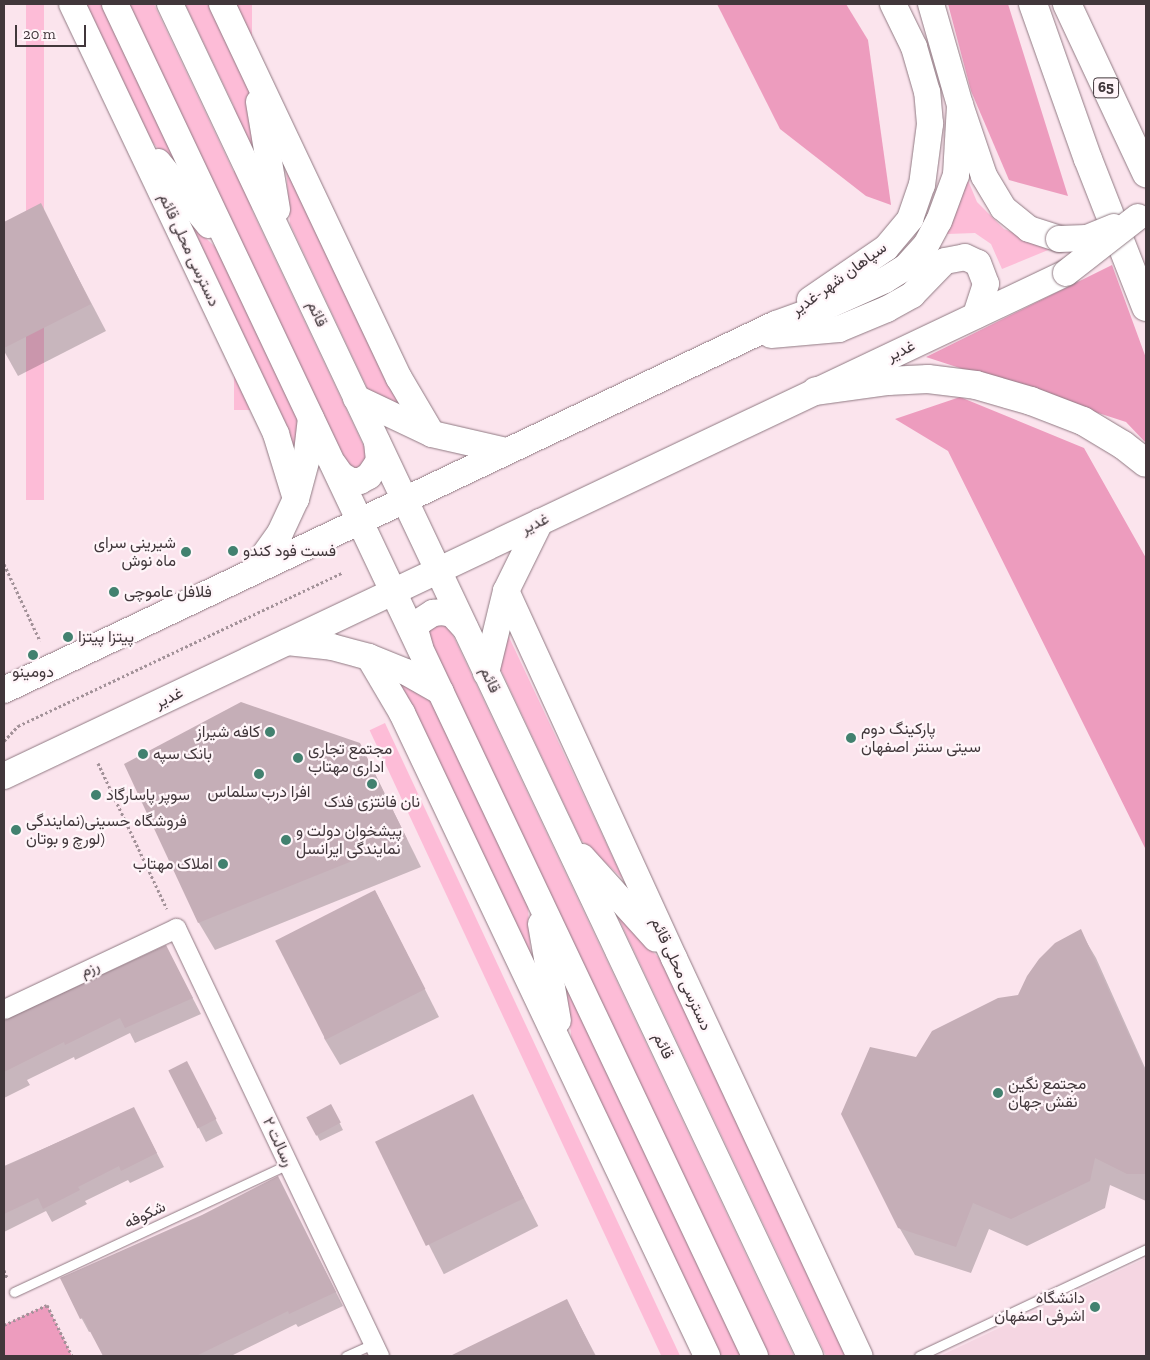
<!DOCTYPE html>
<meta charset="utf-8">
<style>
body{margin:0}
#map{position:relative;width:1150px;height:1360px;overflow:hidden;background:#fbe4ed;font-family:"Zilla Slab",Vazirmatn,serif}
div>[style]{position:absolute}
[style*='--x']{left:calc(var(--x)*1px);top:calc(var(--y)*1px);width:calc(var(--w)*1px);rotate:calc(var(--a)*1deg)}
.built>*{inset:0;background:#f5d6e2}
.green>*{inset:0;background:#fdbcd7;transform-origin:0 0}
.forest>*{inset:0;background:#ed9cbe}
.shadow>*{inset:0;background:#0003;transform-origin:0 0}
.building>*{inset:0;background:#c5aeb7;transform-origin:0 0}
.path>*{height:3px;margin-top:-1.5px;transform-origin:0;background:repeating-linear-gradient(90deg,#a39299 0 2.5px,transparent 0 5px)}
.roads{filter:drop-shadow(0 0 1px #907a83) drop-shadow(0 0 1px #907a83)}
.lane>*{height:9px;margin:-4.5px;padding:0 4.5px;transform-origin:4.5px;border-radius:4.5px;background:#fff}
.street>*{height:19px;margin:-9.5px;padding:0 9.5px;transform-origin:9.5px;border-radius:9.5px;background:#fff}
.secondary>*{height:26px;margin:-13px;padding:0 13px;transform-origin:13px;border-radius:13px;background:#fff}
.highway>*{height:28px;margin:-14px;padding:0 14px;transform-origin:14px;border-radius:14px;background:#fff}
.bridges{filter:drop-shadow(0 0 1px #907a83) drop-shadow(0 0 1px #907a83)}
.secondary-bridge>*{height:26px;margin:-13px;padding:0 13px;transform-origin:13px;border-radius:13px;background:#fff}
.dots>*{width:14px;height:14px;translate:-50% -50%;box-sizing:border-box;border:2px solid #fff5f9;border-radius:50%}
span{translate:-50% -50%;white-space:nowrap;text-align:center;line-height:1.15;-webkit-text-stroke:4.5px #fff5f9;paint-order:stroke}
.shield-label span{padding:1px 4px;background:#fff5f9;border:1px solid;border-radius:4px;-webkit-text-stroke-width:0}
.shield-label{font-size:15px;color:#41373b;font-weight:700}
.street-label{font-size:16px;color:#41373b}
.poi-label{font-size:16px;color:#41373b}
.right{translate:-100% -50%;text-align:right}
.left{translate:0 -50%;text-align:left}
.frame{position:absolute;inset:0;border:5px solid #41373b;pointer-events:none}
.scale{position:absolute;left:15px;top:25px;width:71px;height:22px;box-sizing:border-box;border:2px solid #41373b;border-top:0;padding-left:6px;font-size:15px;line-height:18px;white-space:nowrap;color:#41373b;-webkit-text-stroke:4px #fff5f9;paint-order:stroke}
</style>
<div id="map">
<div class="built">
<i style="clip-path:polygon(1146px 1258px,1146px 1356px,940px 1356px)"></i>
</div>
<div class="green">
<i style="left:26px;top:4px;width:18px;height:496px"></i>
<i style="clip-path:polygon(79px 4px,103px 4px,184px 175px,138px 128px)"></i>
<i style="clip-path:polygon(125px 4px,154px 4px,367px 453px,366px 467px,347px 470px)"></i>
<i style="clip-path:polygon(185px 4px,209px 4px,245px 79px,252px 144px)"></i>
<i style="left:234px;top:4px;width:18px;height:406px"></i>
<i style="clip-path:polygon(286px 167px,400px 407px,369px 392px,290px 224px)"></i>
<i style="clip-path:polygon(965px 173px,977px 202px,1004px 229px,1053px 248px,1002px 269px,991px 244px,975px 233px,947px 234px)"></i>
<i style="clip-path:polygon(182px 216px,224px 255px,304px 423px,296px 456px)"></i>
<i style="clip-path:polygon(439px 622px,450px 629px,794px 1356px,765px 1356px,426px 640px,427px 627px)"></i>
<i style="clip-path:polygon(507px 633px,623px 879px,581px 840px,499px 666px)"></i>
<i style="clip-path:polygon(399px 683px,429px 697px,528px 906px,531px 963px)"></i>
<i style="left:385px;top:723px;width:700px;height:17px;rotate:65deg"></i>
<i style="clip-path:polygon(617px 915px,663px 962px,849px 1356px,826px 1356px)"></i>
<i style="clip-path:polygon(565px 979px,743px 1356px,720px 1356px,572px 1044px)"></i>
</div>
<div class="forest">
<i style="clip-path:polygon(717px 4px,846px 4px,868px 40px,891px 205px,866px 196px,780px 129px)"></i>
<i style="clip-path:polygon(948px 4px,1008px 4px,1068px 196px,1009px 180px,971px 91px)"></i>
<i style="clip-path:polygon(1112px 265px,1146px 358px,1146px 443px,1126px 422px,926px 357px)"></i>
<i style="clip-path:polygon(960px 397px,1084px 448px,1146px 558px,1146px 850px,948px 451px,895px 419px)"></i>
<i style="clip-path:polygon(47px 1305px,72px 1356px,4px 1356px,4px 1325px)"></i>
</div>
<div class="shadow">
<i style="clip-path:polygon(40px 205px,106px 331px,18px 376px,4px 351px,4px 223px)"></i>
<i style="clip-path:polygon(360px 744px,421px 867px,215px 950px,199px 923px,125px 764px)"></i>
<i style="clip-path:polygon(375px 891px,439px 1017px,340px 1065px,324px 1038px)"></i>
<i style="clip-path:polygon(1080px 931px,1096px 958px,1146px 1070px,1146px 1201px,1110px 1185px,1105px 1208px,1027px 1246px,989px 1229px,971px 1273px,915px 1255px,899px 1227px,917px 1059px,1019px 996px)"></i>
<i style="clip-path:polygon(166px 947px,201px 1014px,135px 1043px,130px 1033px,75px 1060px,74px 1057px,27px 1080px,30px 1085px,4px 1098px,4px 1021px)"></i>
<i style="left:187px;top:1063px;width:79px;height:19px;rotate:63deg"></i>
<i style="left:472px;top:1096px;width:146px;height:106px;rotate:63deg"></i>
<i style="clip-path:polygon(134px 1109px,164px 1167px,130px 1183px,128px 1180px,85px 1201px,87px 1204px,52px 1222px,46px 1211px,4px 1232px,4px 1166px)"></i>
<i style="clip-path:polygon(334px 1112px,343px 1130px,320px 1141px,317px 1135px)"></i>
<i style="clip-path:polygon(285px 1192px,343px 1306px,298px 1327px,296px 1324px,231px 1356px,104px 1356px,92px 1331px,89px 1332px,82px 1319px,61px 1278px)"></i>
<i style="clip-path:polygon(567px 1301px,596px 1356px,473px 1356px,469px 1348px)"></i>
</div>
<div class="building">
<i style="clip-path:polygon(41px 203px,91px 304px,4px 348px,4px 222px)"></i>
<i style="clip-path:polygon(241px 702px,360px 743px,407px 839px,198px 923px,124px 764px)"></i>
<i style="left:375px;top:890px;width:111px;height:112px;rotate:63deg"></i>
<i style="clip-path:polygon(1081px 929px,1146px 1073px,1146px 1174px,1127px 1174px,1095px 1158px,1090px 1181px,1011px 1219px,973px 1203px,956px 1247px,898px 1228px,841px 1114px,870px 1047px,916px 1057px,932px 1031px,998px 998px,1018px 995px,1027px 976px,1039px 959px,1055px 943px)"></i>
<i style="clip-path:polygon(166px 945px,193px 998px,125px 1028px,120px 1018px,65px 1045px,64px 1042px,4px 1072px,4px 1020px)"></i>
<i style="left:187px;top:1061px;width:65px;height:21px;rotate:63deg"></i>
<i style="left:473px;top:1094px;width:116px;height:109px;rotate:64deg"></i>
<i style="left:331px;top:1104px;width:21px;height:28px;rotate:62deg"></i>
<i style="clip-path:polygon(134px 1107px,157px 1153px,121px 1171px,119px 1166px,78px 1187px,80px 1190px,43px 1209px,38px 1198px,4px 1214px,4px 1167px)"></i>
<i style="clip-path:polygon(278px 1176px,336px 1292px,289px 1314px,288px 1311px,196px 1356px,103px 1356px,83px 1318px,80px 1319px,60px 1278px,202px 1215px)"></i>
<i style="clip-path:polygon(567px 1299px,595px 1356px,450px 1356px)"></i>
</div>
<div class="path">
<i style="--x:4;--y:564;--w:85;--a:64.9"></i>
<i style="--x:4;--y:741;--w:21;--a:-47"></i>
<i style="--x:18;--y:726;--w:358;--a:-25.3"></i>
<i style="--x:98;--y:763;--w:161;--a:64.7"></i>
<i style="--x:4;--y:1270;--w:9;--a:69"></i>
<i style="--x:4;--y:1325;--w:47;--a:-24.9"></i>
<i style="--x:47;--y:1305;--w:57;--a:63.9"></i>
</div>
<div class="roads">
<div class="lane">
<i style="--x:14;--y:1292;--w:302;--a:-25"></i>
<i style="--x:346;--y:1356;--w:30;--a:-24"></i>
<i style="--x:919;--y:1356;--w:251;--a:-25.2"></i>
</div>
<div class="street">
<i style="--x:4;--y:1009;--w:190;--a:-25.2"></i>
<i style="--x:176;--y:928;--w:474;--a:64.6"></i>
</div>
<div class="secondary">
<i style="--x:72;--y:4;--w:476;--a:64.6"></i>
<i style="--x:276;--y:434;--w:68;--a:72.9"></i>
<i style="--x:115;--y:4;--w:1496;--a:64.67"></i>
<i style="--x:170;--y:4;--w:1496;--a:64.67"></i>
<i style="--x:222;--y:4;--w:414;--a:64.7"></i>
<i style="--x:399;--y:378;--w:65;--a:59.5"></i>
<i style="--x:931;--y:4;--w:105;--a:74"></i>
<i style="--x:960;--y:105;--w:75;--a:71.3"></i>
<i style="--x:984;--y:176;--w:37;--a:59"></i>
<i style="--x:1003;--y:208;--w:33;--a:39"></i>
<i style="--x:1029;--y:229;--w:32;--a:18"></i>
<i style="--x:259;--y:102;--w:109;--a:80.5"></i>
<i style="--x:158;--y:162;--w:81;--a:51"></i>
<i style="--x:810;--y:300;--w:92;--a:-34.4"></i>
<i style="--x:886;--y:248;--w:38;--a:-50"></i>
<i style="--x:910;--y:219;--w:36;--a:-71"></i>
<i style="--x:922;--y:185;--w:62;--a:-82.5"></i>
<i style="--x:930;--y:124;--w:32;--a:-95"></i>
<i style="--x:927;--y:92;--w:47;--a:-106.1"></i>
<i style="--x:914;--y:47;--w:48;--a:-116"></i>
<i style="--x:771;--y:335;--w:68;--a:-5"></i>
<i style="--x:839;--y:329;--w:52;--a:-22.6"></i>
<i style="--x:887;--y:309;--w:29;--a:-29"></i>
<i style="--x:912;--y:295;--w:47;--a:-45.9"></i>
<i style="--x:945;--y:261;--w:20;--a:-11"></i>
<i style="--x:965;--y:257;--w:14;--a:25"></i>
<i style="--x:978;--y:263;--w:22;--a:69"></i>
<i style="--x:986;--y:284;--w:33;--a:108"></i>
<i style="--x:356;--y:398;--w:84;--a:25.3"></i>
<i style="--x:432;--y:434;--w:77;--a:12.8"></i>
<i style="--x:334;--y:465;--w:12;--a:55"></i>
<i style="--x:341;--y:475;--w:12;--a:31"></i>
<i style="--x:351;--y:481;--w:9;--a:0"></i>
<i style="--x:360;--y:481;--w:10;--a:-29"></i>
<i style="--x:369;--y:476;--w:18;--a:-56"></i>
<i style="--x:379;--y:461;--w:19;--a:-96"></i>
<i style="--x:255;--y:568;--w:43;--a:-54.5"></i>
<i style="--x:280;--y:533;--w:38;--a:-65"></i>
<i style="--x:296;--y:499;--w:39;--a:-75"></i>
<i style="--x:306;--y:461;--w:43;--a:-83.4"></i>
<i style="--x:506;--y:591;--w:404;--a:65.4"></i>
<i style="--x:674;--y:958;--w:439;--a:65"></i>
<i style="--x:287;--y:642;--w:45;--a:6.3"></i>
<i style="--x:332;--y:647;--w:38;--a:15"></i>
<i style="--x:369;--y:657;--w:40;--a:22"></i>
<i style="--x:406;--y:672;--w:40;--a:29.7"></i>
<i style="--x:420;--y:647;--w:18;--a:-106"></i>
<i style="--x:415;--y:630;--w:9;--a:-63"></i>
<i style="--x:419;--y:622;--w:17;--a:-33"></i>
<i style="--x:433;--y:613;--w:10;--a:-6"></i>
<i style="--x:443;--y:612;--w:9;--a:13"></i>
<i style="--x:452;--y:614;--w:19;--a:47"></i>
<i style="--x:369;--y:657;--w:65;--a:59.5"></i>
<i style="--x:402;--y:713;--w:712;--a:64.62"></i>
<i style="--x:486;--y:673;--w:84;--a:-76.3"></i>
<i style="--x:506;--y:591;--w:77;--a:-63.8"></i>
<i style="--x:4;--y:690;--w:854;--a:-25.37"></i>
<i style="--x:776;--y:324;--w:59;--a:-19.7"></i>
<i style="--x:832;--y:304;--w:58;--a:-24.4"></i>
<i style="--x:885;--y:280;--w:26;--a:-32"></i>
<i style="--x:907;--y:266;--w:28;--a:-48"></i>
<i style="--x:926;--y:245;--w:27;--a:-62"></i>
<i style="--x:939;--y:221;--w:49;--a:-69.7"></i>
<i style="--x:956;--y:175;--w:70;--a:-86.7"></i>
<i style="--x:4;--y:776;--w:1175;--a:-25.34"></i>
<i style="--x:582;--y:857;--w:110;--a:47.9"></i>
<i style="--x:541;--y:924;--w:98;--a:80.1"></i>
</div>
<div class="highway">
<i style="--x:1033;--y:4;--w:164;--a:70.5"></i>
<i style="--x:1088;--y:159;--w:159;--a:68.6"></i>
<i style="--x:1067;--y:4;--w:187;--a:64.9"></i>
<i style="--x:816;--y:391;--w:73;--a:-7.9"></i>
<i style="--x:888;--y:381;--w:40;--a:-2.9"></i>
<i style="--x:928;--y:379;--w:48;--a:7.1"></i>
<i style="--x:976;--y:385;--w:57;--a:16.2"></i>
<i style="--x:1031;--y:401;--w:56;--a:21"></i>
<i style="--x:1083;--y:421;--w:47;--a:31"></i>
<i style="--x:1123;--y:445;--w:29;--a:38"></i>
</div>
</div>
<div class="bridges">
<div class="secondary-bridge">
<i style="--x:1059;--y:239;--w:28;--a:-2"></i>
<i style="--x:1087;--y:238;--w:29;--a:-22"></i>
<i style="--x:1066;--y:273;--w:91;--a:-37.9"></i>
</div>
</div>
<div class="dots">
<i style="left:233px;top:551px;background:#42816f"></i>
<i style="left:186px;top:552px;background:#42816f"></i>
<i style="left:114px;top:592px;background:#42816f"></i>
<i style="left:68px;top:637px;background:#42816f"></i>
<i style="left:33px;top:655px;background:#42816f"></i>
<i style="left:270px;top:732px;background:#42816f"></i>
<i style="left:851px;top:738px;background:#42816f"></i>
<i style="left:143px;top:754px;background:#42816f"></i>
<i style="left:298px;top:758px;background:#42816f"></i>
<i style="left:259px;top:774px;background:#42816f"></i>
<i style="left:372px;top:784px;background:#42816f"></i>
<i style="left:96px;top:795px;background:#42816f"></i>
<i style="left:16px;top:830px;background:#42816f"></i>
<i style="left:286px;top:840px;background:#42816f"></i>
<i style="left:223px;top:864px;background:#42816f"></i>
<i style="left:998px;top:1093px;background:#42816f"></i>
<i style="left:1095px;top:1307px;background:#42816f"></i>
</div>
<div class="shield-label">
<span style="left:1106px;top:88px">65</span>
</div>
<div class="street-label">
<span style="left:189px;top:250px;rotate:65deg">دسترسی محلی قائم</span>
<span style="left:839px;top:279px;rotate:-36deg">سپاهان شهر-غدیر</span>
<span style="left:317px;top:314px;rotate:65deg">قائم</span>
<span style="left:901px;top:351px;rotate:-25deg">غدیر</span>
<span style="left:535px;top:524px;rotate:-25deg">غدیر</span>
<span style="left:490px;top:680px;rotate:65deg">قائم</span>
<span style="left:169px;top:698px;rotate:-25deg">غدیر</span>
<span style="left:90px;top:969px;rotate:-25deg">رزم</span>
<span style="left:681px;top:974px;rotate:65deg">دسترسی محلی قائم</span>
<span style="left:663px;top:1046px;rotate:65deg">قائم</span>
<span style="left:278px;top:1142px;rotate:65deg">رسالت ۲</span>
<span style="left:145px;top:1215px;rotate:-25deg">شکوفه</span>
</div>
<div class="poi-label">
<span class="right" style="left:176px;top:552px">شیرینی سرای<br>ماه نوش</span>
<span class="left" style="left:243px;top:551px">فست فود کندو</span>
<span class="left" style="left:124px;top:592px">فلافل عاموچی</span>
<span class="left" style="left:78px;top:637px">پیتزا پیتزا</span>
<span style="left:33px;top:672px">دومینو</span>
<span class="left" style="left:861px;top:738px">پارکینگ دوم<br>سیتی سنتر اصفهان</span>
<span class="right" style="left:260px;top:732px">کافه شیراز</span>
<span class="left" style="left:308px;top:758px">مجتمع تجاری<br>اداری مهتاب</span>
<span class="left" style="left:153px;top:754px">بانک سپه</span>
<span style="left:259px;top:792px">افرا درب سلماس</span>
<span class="left" style="left:106px;top:795px">سوپر پاسارگاد</span>
<span style="left:372px;top:802px">نان فانتزی فدک</span>
<span class="left" style="left:26px;top:830px">فروشگاه حسینی(نمایندگی<br>لورچ و بوتان)</span>
<span class="left" style="left:296px;top:840px">پیشخوان دولت و<br>نمایندگی ایرانسل</span>
<span class="right" style="left:213px;top:864px">املاک مهتاب</span>
<span class="left" style="left:1008px;top:1093px">مجتمع نگین<br>نقش جهان</span>
<span class="right" style="left:1085px;top:1307px">دانشگاه<br>اشرفی اصفهان</span>
</div>
<div class="frame"></div>
<div class="scale">20 m</div>
</div>
